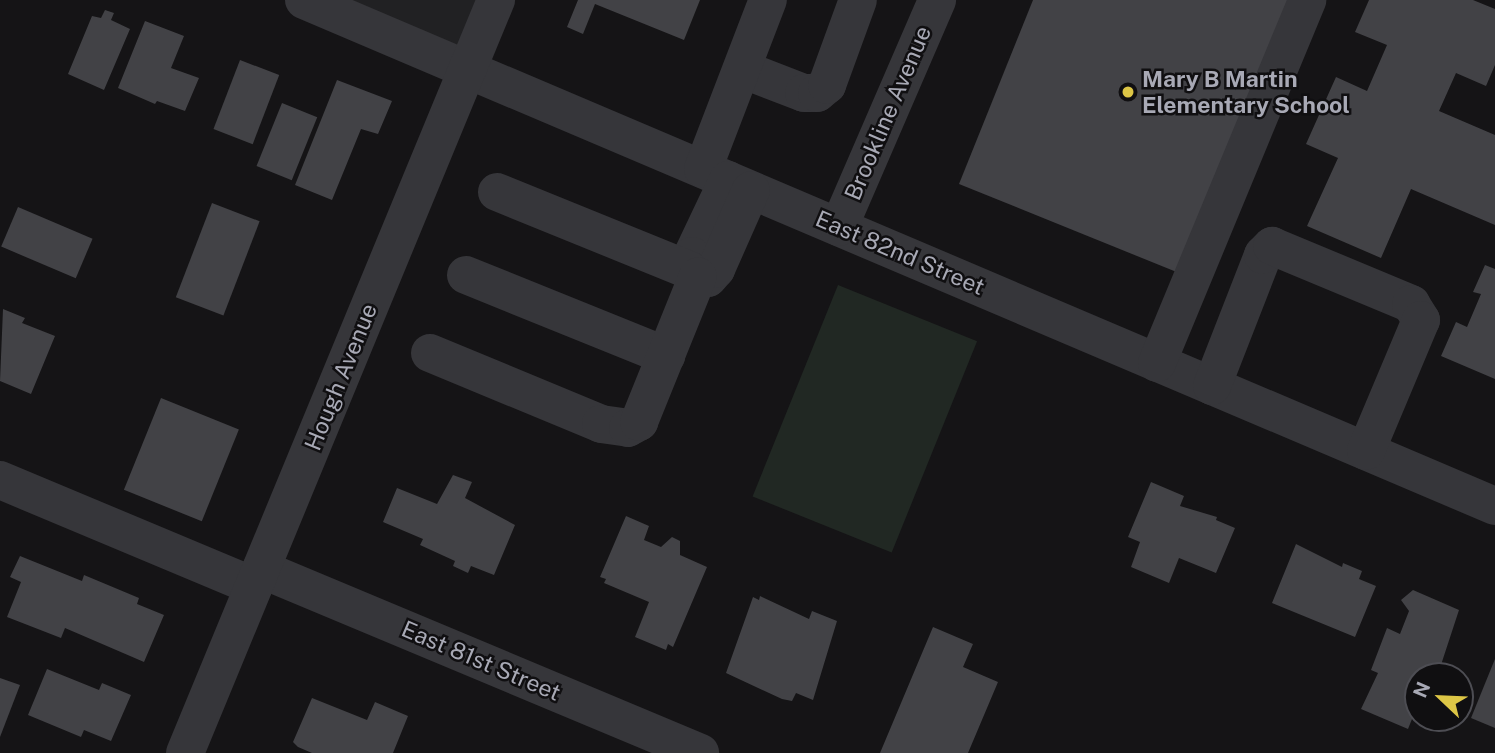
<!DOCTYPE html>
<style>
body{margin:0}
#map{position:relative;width:1495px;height:753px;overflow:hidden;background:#151416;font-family:"Public Sans",sans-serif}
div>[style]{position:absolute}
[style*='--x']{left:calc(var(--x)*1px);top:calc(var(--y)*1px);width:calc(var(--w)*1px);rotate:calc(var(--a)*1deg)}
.built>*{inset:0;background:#212123}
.green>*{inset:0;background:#212823;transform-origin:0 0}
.building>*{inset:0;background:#424246;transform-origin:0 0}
.minor>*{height:38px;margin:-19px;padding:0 19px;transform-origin:19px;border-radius:19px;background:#36363a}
.dots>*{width:19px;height:19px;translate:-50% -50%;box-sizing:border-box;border:4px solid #100f11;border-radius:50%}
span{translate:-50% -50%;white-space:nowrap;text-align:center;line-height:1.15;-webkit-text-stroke:5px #100f11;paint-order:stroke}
.poi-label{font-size:23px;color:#a8a9b5;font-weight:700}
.left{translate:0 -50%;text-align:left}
.street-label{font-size:23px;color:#a8a9b5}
.north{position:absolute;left:1404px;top:662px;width:70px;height:70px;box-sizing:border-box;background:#100f11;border:2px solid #4d4d53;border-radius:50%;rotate:293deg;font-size:19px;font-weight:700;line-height:28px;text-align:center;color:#a8a9b5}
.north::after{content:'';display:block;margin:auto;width:24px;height:32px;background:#ddc646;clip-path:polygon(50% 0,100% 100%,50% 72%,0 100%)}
</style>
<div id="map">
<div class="built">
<i style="clip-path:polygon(304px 0,496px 0,468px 70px)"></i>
</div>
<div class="green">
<i style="left:838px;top:285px;width:150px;height:228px;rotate:22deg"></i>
</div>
<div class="building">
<i style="clip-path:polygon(578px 0,700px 0,684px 40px,595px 4px,583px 34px,567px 27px)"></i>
<i style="clip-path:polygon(1033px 0,1297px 0,1184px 275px,959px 184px)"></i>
<i style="clip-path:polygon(1369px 0,1473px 0,1495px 9px,1495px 65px,1486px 86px,1456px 73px,1439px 111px,1495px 135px,1495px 225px,1411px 189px,1381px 258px,1307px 226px,1338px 158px,1306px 144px,1336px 77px,1367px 91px,1387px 45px,1355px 32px)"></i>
<i style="clip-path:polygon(105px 10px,114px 13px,111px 20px,130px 29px,104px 90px,68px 74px,92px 16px,101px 18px)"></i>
<i style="clip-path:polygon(145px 21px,184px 36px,171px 68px,199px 78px,185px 111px,157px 101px,155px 104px,118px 88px)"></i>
<i style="left:240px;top:60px;width:42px;height:74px;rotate:21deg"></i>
<i style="clip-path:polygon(337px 80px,392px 101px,378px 134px,361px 129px,332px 200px,295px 185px)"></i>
<i style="left:282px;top:103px;width:38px;height:68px;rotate:22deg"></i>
<i style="left:212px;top:203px;width:51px;height:101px;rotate:21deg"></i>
<i style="left:18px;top:207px;width:81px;height:43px;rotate:23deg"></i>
<i style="clip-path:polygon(1485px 265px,1495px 269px,1495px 379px,1441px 356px,1456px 322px,1467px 327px,1481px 294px,1473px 292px)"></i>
<i style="clip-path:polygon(3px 309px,25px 318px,22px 323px,55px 336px,31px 394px,0 381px)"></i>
<i style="left:161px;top:398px;width:84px;height:99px;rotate:22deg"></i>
<i style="clip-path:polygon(453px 475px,472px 482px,465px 498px,515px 525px,494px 575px,471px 566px,468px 573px,453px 566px,455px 561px,420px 545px,423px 539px,383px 522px,397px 488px,437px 504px)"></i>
<i style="clip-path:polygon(1151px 482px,1184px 496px,1180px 506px,1217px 517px,1216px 520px,1235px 528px,1216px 573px,1179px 558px,1169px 583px,1131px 567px,1140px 542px,1128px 537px)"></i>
<i style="clip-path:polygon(626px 516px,649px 526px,644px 540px,661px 547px,672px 537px,680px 541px,680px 555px,707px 567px,673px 647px,668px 644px,666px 650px,635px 637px,649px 602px,604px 583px,606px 579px,600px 577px)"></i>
<i style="clip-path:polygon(1296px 544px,1342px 567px,1343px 563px,1362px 571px,1359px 579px,1376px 586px,1355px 637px,1272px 603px)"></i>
<i style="clip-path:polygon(20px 556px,82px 581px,84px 575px,139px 598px,137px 604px,164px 615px,144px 662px,65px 628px,61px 638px,7px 617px,21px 582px,10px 577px)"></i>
<i style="clip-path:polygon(1413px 590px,1459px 610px,1438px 674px,1418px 676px,1418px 704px,1408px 729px,1361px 709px,1378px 673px,1371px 670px,1387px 628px,1400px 634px,1409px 611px,1401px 600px)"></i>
<i style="clip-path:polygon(760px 596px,809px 619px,812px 611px,837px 621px,813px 700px,796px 693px,792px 701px,782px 699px,726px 673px,753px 597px,759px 600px)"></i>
<i style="clip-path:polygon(933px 627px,973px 644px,963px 667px,998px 682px,968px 753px,880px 753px)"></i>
<i style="clip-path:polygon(1495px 659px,1495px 728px,1471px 718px)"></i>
<i style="clip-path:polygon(47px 669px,99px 690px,102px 683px,131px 695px,111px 741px,84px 730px,81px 737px,28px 715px)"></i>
<i style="clip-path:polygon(0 678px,20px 685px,0 737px)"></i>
<i style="clip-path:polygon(312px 698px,367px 720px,375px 702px,408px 716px,393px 753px,312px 753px,298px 747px,293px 742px)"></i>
</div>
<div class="minor">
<i style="--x:304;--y:0;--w:1294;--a:23.02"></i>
<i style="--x:742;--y:69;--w:66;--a:21.2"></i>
<i style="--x:804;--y:93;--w:13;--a:0"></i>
<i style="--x:817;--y:93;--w:13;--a:-39"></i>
<i style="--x:827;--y:85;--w:90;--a:-70"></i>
<i style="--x:703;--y:169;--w:181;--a:-69"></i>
<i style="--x:728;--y:180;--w:84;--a:115.3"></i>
<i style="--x:692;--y:256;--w:14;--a:102"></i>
<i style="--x:689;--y:270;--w:11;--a:34"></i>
<i style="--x:698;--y:276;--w:10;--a:11"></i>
<i style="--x:708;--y:278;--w:12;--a:-48"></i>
<i style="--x:716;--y:269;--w:86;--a:-66.1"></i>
<i style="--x:497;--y:192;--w:207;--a:22.1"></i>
<i style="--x:839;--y:227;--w:247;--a:-66.6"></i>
<i style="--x:466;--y:275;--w:216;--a:22"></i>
<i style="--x:430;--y:353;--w:185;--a:22.5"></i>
<i style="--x:601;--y:424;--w:27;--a:8"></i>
<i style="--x:628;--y:428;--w:13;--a:-29"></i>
<i style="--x:639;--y:422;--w:157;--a:-68"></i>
<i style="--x:1157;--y:363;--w:393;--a:-67.5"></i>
<i style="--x:1212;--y:386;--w:141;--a:-68.7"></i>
<i style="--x:1263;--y:255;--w:13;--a:-45"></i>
<i style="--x:1272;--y:246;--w:151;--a:22.6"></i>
<i style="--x:1411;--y:304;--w:19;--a:58"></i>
<i style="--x:1421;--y:320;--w:142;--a:112.8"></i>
<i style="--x:0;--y:480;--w:275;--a:22.7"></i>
<i style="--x:261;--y:569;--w:476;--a:22.7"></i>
<i style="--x:185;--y:753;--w:815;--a:-67.56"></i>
</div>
<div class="dots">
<i style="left:1128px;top:92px;background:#ddc646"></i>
</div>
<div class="poi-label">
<span class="left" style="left:1142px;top:92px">Mary B Martin<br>Elementary School</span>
</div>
<div class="street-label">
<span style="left:888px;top:113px;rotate:-67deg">Brookline Avenue</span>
<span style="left:900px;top:253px;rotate:23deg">East 82nd Street</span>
<span style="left:341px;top:377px;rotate:-68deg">Hough Avenue</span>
<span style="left:481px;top:661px;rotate:23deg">East 81st Street</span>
</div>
<div class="north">N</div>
</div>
